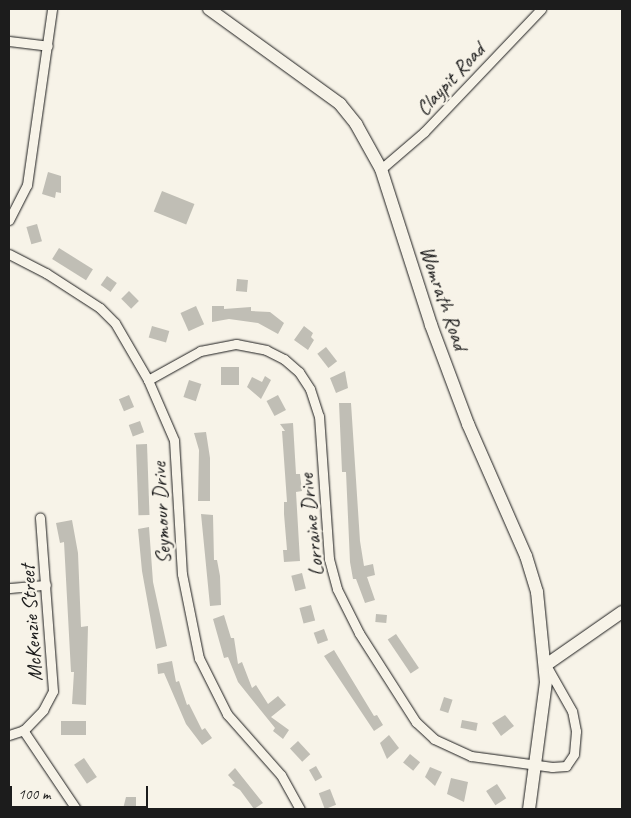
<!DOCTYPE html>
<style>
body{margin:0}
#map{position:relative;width:631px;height:818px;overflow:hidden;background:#f7f3e8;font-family:Caveat,sans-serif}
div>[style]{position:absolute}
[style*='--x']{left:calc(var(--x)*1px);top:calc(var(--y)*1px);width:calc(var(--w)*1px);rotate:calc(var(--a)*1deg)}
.building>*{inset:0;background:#c0beb5;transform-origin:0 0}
.roads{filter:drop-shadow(0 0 1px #1c1c1c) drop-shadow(0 0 1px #1c1c1c)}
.street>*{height:9px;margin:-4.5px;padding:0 4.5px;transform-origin:4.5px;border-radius:4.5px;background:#f7f3e8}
.secondary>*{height:12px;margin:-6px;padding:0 6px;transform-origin:6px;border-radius:6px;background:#f7f3e8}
span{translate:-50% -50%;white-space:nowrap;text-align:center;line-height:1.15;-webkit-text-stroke:4.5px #f7f3e8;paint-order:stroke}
.street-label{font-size:21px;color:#1c1c1c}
.frame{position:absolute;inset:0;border:10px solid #1c1c1c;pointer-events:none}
.scale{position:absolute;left:10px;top:786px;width:138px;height:22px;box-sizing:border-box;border:2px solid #1c1c1c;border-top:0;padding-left:6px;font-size:15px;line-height:18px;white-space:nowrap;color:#1c1c1c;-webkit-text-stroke:4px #f7f3e8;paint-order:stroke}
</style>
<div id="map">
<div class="building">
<i style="clip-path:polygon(48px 172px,61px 176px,61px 193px,56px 192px,55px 198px,42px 194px)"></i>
<i style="left:162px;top:191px;width:35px;height:22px;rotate:22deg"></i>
<i style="left:37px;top:224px;width:18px;height:11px;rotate:74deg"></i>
<i style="left:59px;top:248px;width:40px;height:13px;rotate:32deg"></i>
<i style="left:107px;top:276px;width:12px;height:11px;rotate:35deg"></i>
<i style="left:237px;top:279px;width:11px;height:12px;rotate:5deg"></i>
<i style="left:129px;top:291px;width:14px;height:11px;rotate:45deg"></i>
<i style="left:196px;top:306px;width:20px;height:17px;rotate:66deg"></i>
<i style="clip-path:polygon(212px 306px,224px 306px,224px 309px,251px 307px,251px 311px,270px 312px,284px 323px,278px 334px,258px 323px,229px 319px,212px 322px)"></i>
<i style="left:152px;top:326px;width:18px;height:12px;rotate:16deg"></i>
<i style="clip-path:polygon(304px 326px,313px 333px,311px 337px,314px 340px,308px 350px,294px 340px)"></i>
<i style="left:326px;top:347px;width:18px;height:11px;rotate:52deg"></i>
<i style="left:221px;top:367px;width:18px;height:18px"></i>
<i style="clip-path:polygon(345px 371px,348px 388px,336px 393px,330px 378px)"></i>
<i style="clip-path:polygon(265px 376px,271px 380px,261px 399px,247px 387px,252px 377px,262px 382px)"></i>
<i style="left:189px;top:380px;width:13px;height:18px;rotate:18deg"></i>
<i style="left:129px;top:395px;width:13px;height:11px;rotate:67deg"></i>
<i style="left:278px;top:395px;width:17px;height:13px;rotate:62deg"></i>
<i style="clip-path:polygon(339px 403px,351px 403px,360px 541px,364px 566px,373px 564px,375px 575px,367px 577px,375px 600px,365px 603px,356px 579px,353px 579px,350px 562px,346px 472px,342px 472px)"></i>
<i style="left:140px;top:421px;width:12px;height:12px;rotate:70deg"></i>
<i style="clip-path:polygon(293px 423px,296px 474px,300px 474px,302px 491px,296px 492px,300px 561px,284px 562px,283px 550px,287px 550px,284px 514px,284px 502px,287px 502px,282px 431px,285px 431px,280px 424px)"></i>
<i style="clip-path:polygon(206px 432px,210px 458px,210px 501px,198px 501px,199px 450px,194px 433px)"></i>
<i style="left:147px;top:444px;width:71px;height:11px;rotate:88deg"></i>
<i style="clip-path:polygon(201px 514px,213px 515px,214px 560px,217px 560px,220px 576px,221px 605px,210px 606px)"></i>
<i style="clip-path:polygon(72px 520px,78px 553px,81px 627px,88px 626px,86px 705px,72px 704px,74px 672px,71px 672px,64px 542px,60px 543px,56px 523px)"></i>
<i style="clip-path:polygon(149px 527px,153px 582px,167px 646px,156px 649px,142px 571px,138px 529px)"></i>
<i style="left:302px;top:573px;width:16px;height:11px;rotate:76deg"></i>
<i style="left:311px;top:605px;width:16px;height:12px;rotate:75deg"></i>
<i style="left:376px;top:614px;width:11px;height:8px;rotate:5deg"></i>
<i style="clip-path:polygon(224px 615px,231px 638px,234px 638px,238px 664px,242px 662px,252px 688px,256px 685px,268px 704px,278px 696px,286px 705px,271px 717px,289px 730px,283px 739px,273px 731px,275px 728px,238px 682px,228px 657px,224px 658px,213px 619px)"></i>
<i style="left:324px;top:629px;width:12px;height:11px;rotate:70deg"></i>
<i style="left:396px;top:634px;width:41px;height:10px;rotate:56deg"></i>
<i style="clip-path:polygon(334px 650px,374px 716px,377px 715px,383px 725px,374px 731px,324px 656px)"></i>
<i style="clip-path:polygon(172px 661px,176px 682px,179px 681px,187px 705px,189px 704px,202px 730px,205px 728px,212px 738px,202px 745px,186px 724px,164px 673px,158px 674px,157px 664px)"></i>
<i style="left:444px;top:697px;width:9px;height:14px;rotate:18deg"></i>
<i style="clip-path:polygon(505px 715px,514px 726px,501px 736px,492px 723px)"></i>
<i style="left:462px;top:720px;width:16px;height:8px;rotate:11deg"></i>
<i style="left:61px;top:721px;width:25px;height:14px"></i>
<i style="clip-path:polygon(389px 735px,399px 748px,387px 759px,380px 743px)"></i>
<i style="left:298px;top:741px;width:18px;height:11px;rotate:47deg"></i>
<i style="left:410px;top:754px;width:13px;height:11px;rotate:39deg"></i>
<i style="left:84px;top:758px;width:23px;height:12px;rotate:56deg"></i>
<i style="left:316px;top:766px;width:13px;height:8px;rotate:61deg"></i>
<i style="clip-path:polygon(430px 767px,442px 772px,435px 786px,425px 777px)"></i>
<i style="clip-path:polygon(235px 768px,263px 803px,254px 809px,240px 790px,232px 785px,235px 783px,228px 775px)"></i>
<i style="clip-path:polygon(451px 778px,468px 782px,464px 802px,447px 794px)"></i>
<i style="left:497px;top:784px;width:17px;height:13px;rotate:57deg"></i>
<i style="left:330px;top:789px;width:17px;height:12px;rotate:69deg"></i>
<i style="clip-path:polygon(126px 797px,136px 797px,136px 809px,123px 809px)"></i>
</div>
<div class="roads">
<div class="street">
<i style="--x:9;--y:41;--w:39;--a:7"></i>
<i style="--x:381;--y:169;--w:57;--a:-40.7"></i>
<i style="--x:424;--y:132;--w:170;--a:-46.4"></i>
<i style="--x:9;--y:220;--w:39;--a:-63"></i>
<i style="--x:27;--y:185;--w:178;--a:-81.9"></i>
<i style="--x:9;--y:254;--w:42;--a:27.2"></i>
<i style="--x:46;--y:273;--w:64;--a:32.9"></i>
<i style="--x:100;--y:308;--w:21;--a:45"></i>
<i style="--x:115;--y:323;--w:66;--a:59.9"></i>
<i style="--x:148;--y:380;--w:65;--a:66.6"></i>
<i style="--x:174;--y:440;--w:134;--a:86.6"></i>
<i style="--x:182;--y:574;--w:86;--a:78.6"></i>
<i style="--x:199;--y:658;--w:63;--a:63.4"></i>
<i style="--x:227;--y:714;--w:81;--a:48.5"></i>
<i style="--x:281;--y:775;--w:39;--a:61"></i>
<i style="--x:148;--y:380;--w:60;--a:-29.1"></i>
<i style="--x:200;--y:351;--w:37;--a:-11"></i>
<i style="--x:236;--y:344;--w:31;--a:11"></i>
<i style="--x:266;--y:350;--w:20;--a:27"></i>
<i style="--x:284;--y:359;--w:20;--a:41"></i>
<i style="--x:299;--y:372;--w:20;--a:57"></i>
<i style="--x:310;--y:389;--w:28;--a:72"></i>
<i style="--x:319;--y:416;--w:143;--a:86"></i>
<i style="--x:329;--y:559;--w:31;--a:75"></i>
<i style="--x:337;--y:589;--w:49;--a:63.4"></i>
<i style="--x:359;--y:633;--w:106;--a:57.4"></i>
<i style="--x:416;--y:722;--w:25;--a:43"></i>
<i style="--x:434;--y:739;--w:41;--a:24.7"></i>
<i style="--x:471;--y:756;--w:82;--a:7.7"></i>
<i style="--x:552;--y:767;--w:14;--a:-4"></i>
<i style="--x:566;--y:766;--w:14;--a:-56"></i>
<i style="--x:574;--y:754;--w:23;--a:-85"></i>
<i style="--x:576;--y:731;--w:20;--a:-101"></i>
<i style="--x:572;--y:711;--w:53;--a:-119.5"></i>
<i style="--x:9;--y:588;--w:37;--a:-5"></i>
<i style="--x:23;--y:730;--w:95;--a:56.1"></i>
<i style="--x:9;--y:735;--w:16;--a:-18"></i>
<i style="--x:24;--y:730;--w:28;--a:-46"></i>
<i style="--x:43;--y:710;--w:21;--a:-62"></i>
<i style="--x:53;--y:691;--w:174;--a:-94.3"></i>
</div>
<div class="secondary">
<i style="--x:209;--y:9;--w:162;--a:35.9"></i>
<i style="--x:340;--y:104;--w:26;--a:51"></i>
<i style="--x:356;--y:124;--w:51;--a:60.9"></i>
<i style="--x:381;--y:169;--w:164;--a:72.2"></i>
<i style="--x:431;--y:325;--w:106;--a:69.5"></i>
<i style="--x:468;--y:424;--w:144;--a:66.3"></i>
<i style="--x:526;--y:556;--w:38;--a:73"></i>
<i style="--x:537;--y:592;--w:90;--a:84.3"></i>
<i style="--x:546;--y:682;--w:128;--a:97.6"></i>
<i style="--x:546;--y:665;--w:93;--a:-34.9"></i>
</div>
</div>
<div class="street-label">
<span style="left:450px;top:79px;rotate:-47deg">Claypit Road</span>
<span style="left:444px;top:298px;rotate:71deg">Womrath Road</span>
<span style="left:161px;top:513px;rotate:-93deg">Seymour Drive</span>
<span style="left:311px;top:525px;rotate:-96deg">Lorraine Drive</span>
<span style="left:31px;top:623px;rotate:-94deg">McKenzie Street</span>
</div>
<div class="frame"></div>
<div class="scale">100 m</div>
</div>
